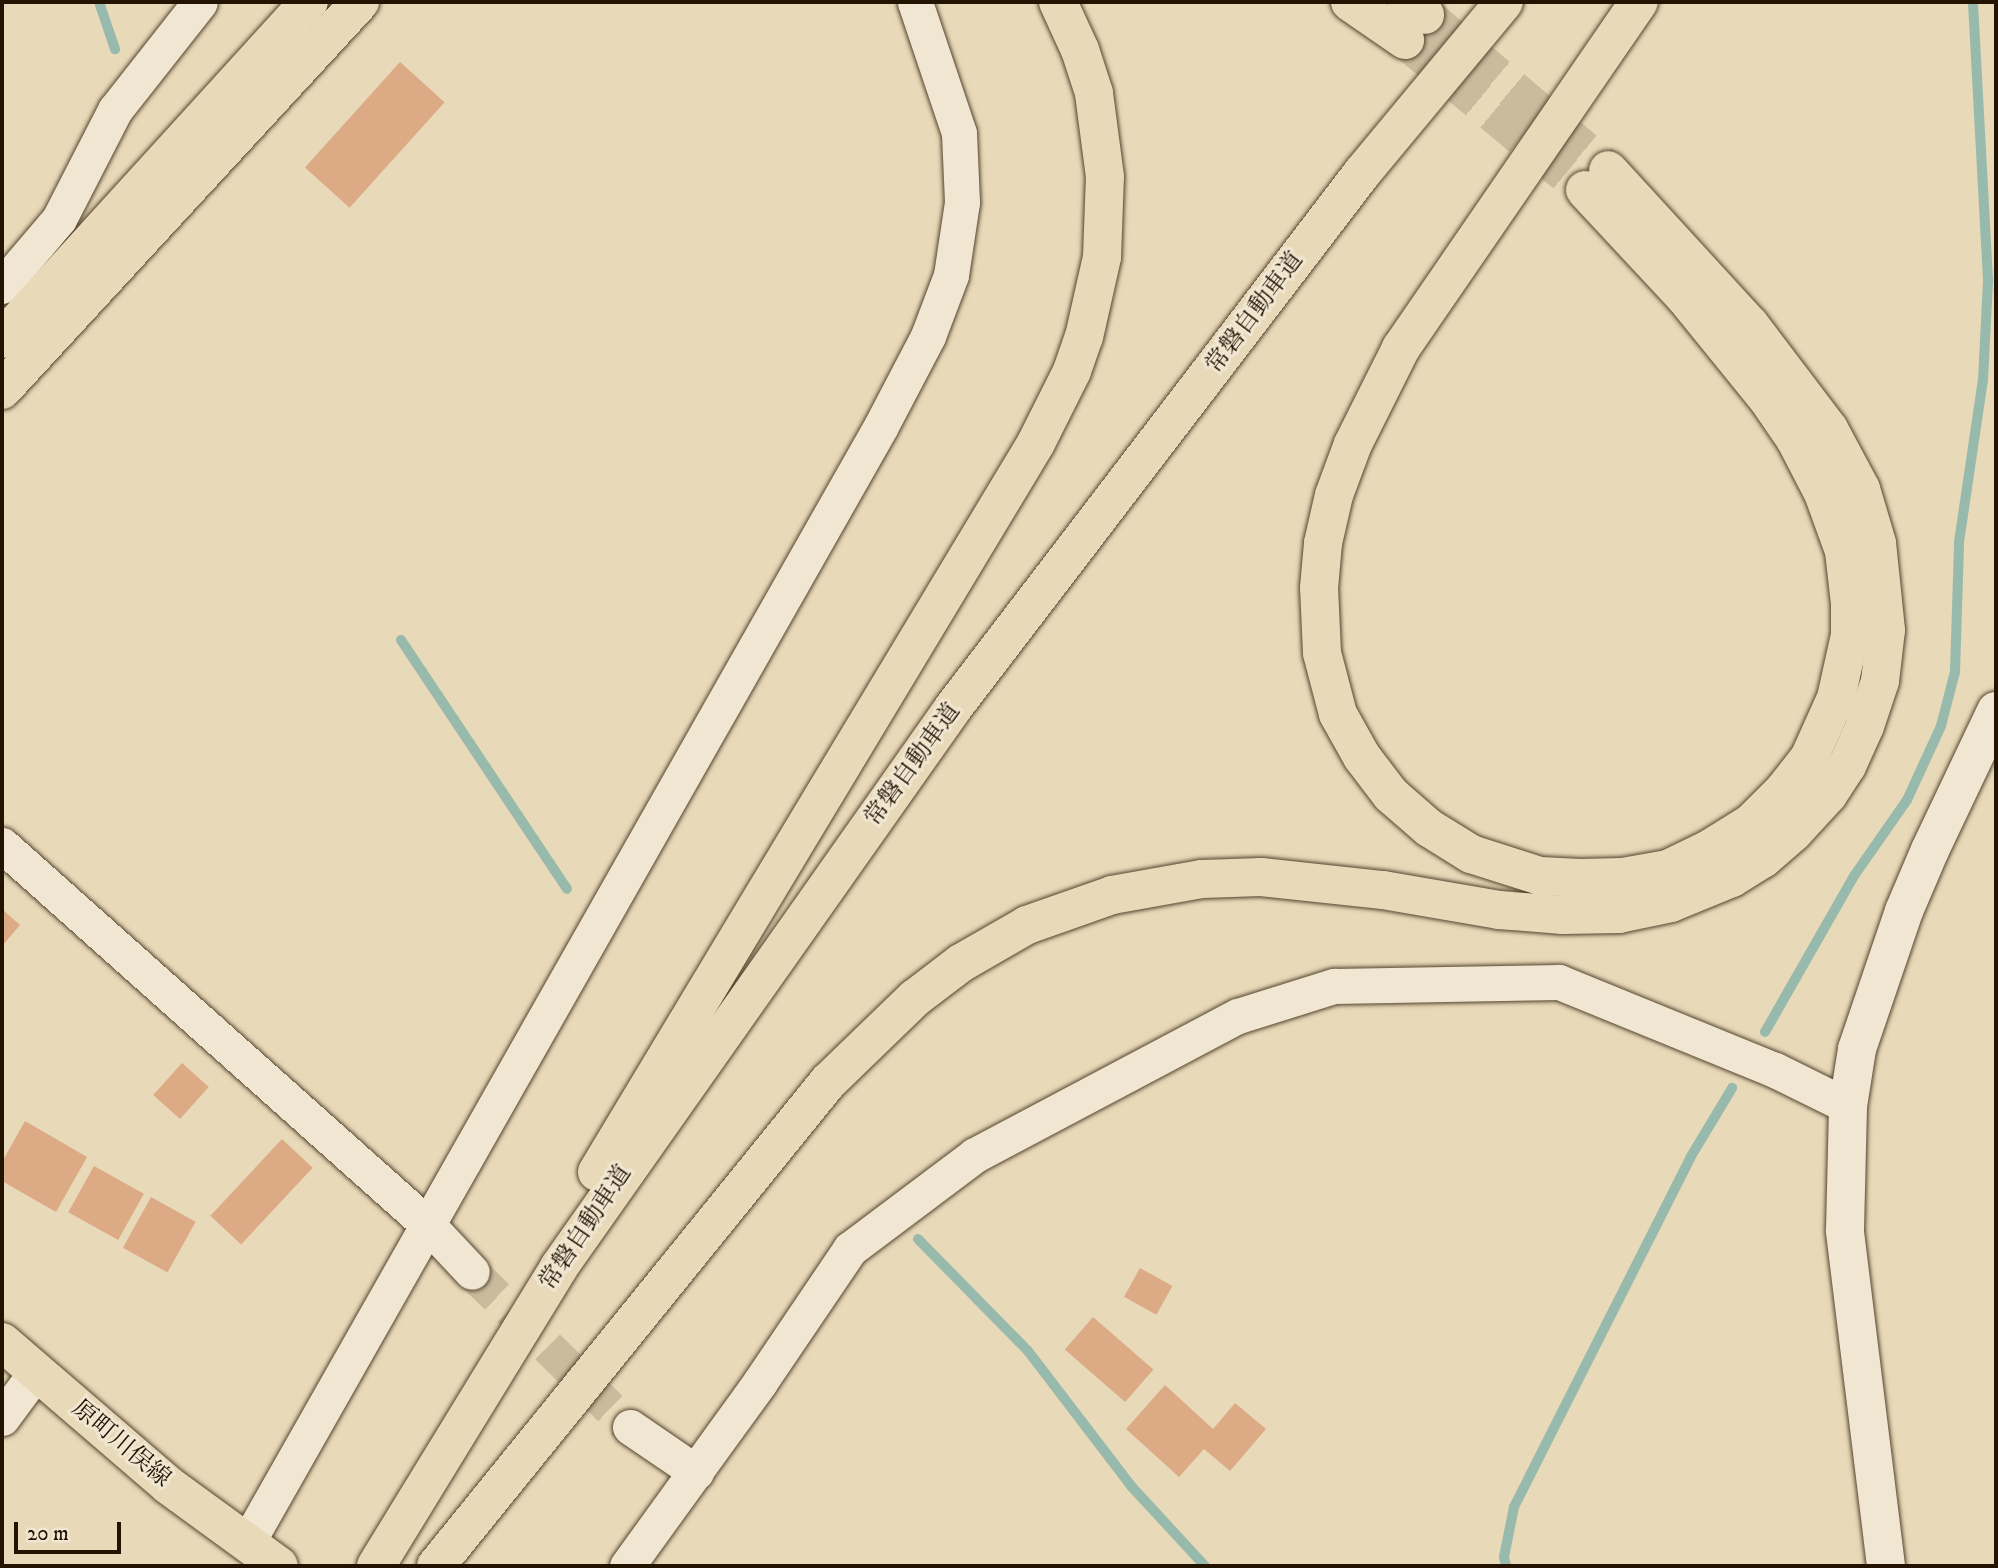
<!DOCTYPE html>
<meta charset="utf-8">
<style>
body{margin:0}
#map{position:relative;width:1998px;height:1568px;overflow:hidden;background:#e8d9b8;font-family:"IM FELL DW Pica","Noto Serif JP",serif}
div>[style]{position:absolute}
[style*='--x']{left:calc(var(--x)*1px);top:calc(var(--y)*1px);width:calc(var(--w)*1px);rotate:calc(var(--a)*1deg)}
.stream>*{height:10px;margin:-5px;padding:0 5px;transform-origin:5px;border-radius:5px;background:#97baad}
.building>*{inset:0;background:#ddaa86;transform-origin:0 0}
.minor-tunnel>*{height:35px;margin-top:-17.5px;transform-origin:0;background:repeating-linear-gradient(90deg,#cabb9d 0 35px,transparent 0 53px)}
.motorway-tunnel>*{height:38px;margin-top:-19px;transform-origin:0;background:repeating-linear-gradient(90deg,#cabb9d 0 38px,transparent 0 57px)}
.roads{filter:drop-shadow(0 0 2px #54442f) drop-shadow(0 0 2px #54442f)}
.minor>*{height:35px;margin:-17.5px;padding:0 17.5px;transform-origin:17.5px;border-radius:17.5px;background:#f0e6d1}
.tertiary>*{height:38px;margin:-19px;padding:0 19px;transform-origin:19px;border-radius:19px;background:#f0e6d1}
.primary>*{height:38px;margin:-19px;padding:0 19px;transform-origin:19px;border-radius:19px;background:#e8d9b8}
.motorway>*{height:38px;margin:-19px;padding:0 19px;transform-origin:19px;border-radius:19px;background:#e8d9b8}
span{translate:-50% -50%;white-space:nowrap;text-align:center;line-height:1.15;-webkit-text-stroke:6px #f0e6d1;paint-order:stroke}
.street-label{font-size:24px;color:#231301}
.frame{position:absolute;inset:0;border:4px solid #231301;pointer-events:none}
.scale{position:absolute;left:14px;top:1522px;width:107px;height:32px;box-sizing:border-box;border:4px solid #231301;border-top:0;padding-left:9px;font-size:21px;line-height:24px;white-space:nowrap;color:#231301;-webkit-text-stroke:5px #f0e6d1;paint-order:stroke}
</style>
<div id="map">
<div class="stream">
<i style="--x:99;--y:2;--w:50;--a:71.2"></i>
<i style="--x:401;--y:640;--w:299;--a:56.3"></i>
<i style="--x:1765;--y:1032;--w:180;--a:-60.3"></i>
<i style="--x:1854;--y:876;--w:93;--a:-55.1"></i>
<i style="--x:1907;--y:800;--w:81;--a:-65.3"></i>
<i style="--x:1941;--y:726;--w:56;--a:-75.5"></i>
<i style="--x:1955;--y:672;--w:130;--a:-88.2"></i>
<i style="--x:1959;--y:542;--w:164;--a:-81.6"></i>
<i style="--x:1983;--y:380;--w:100;--a:-87.1"></i>
<i style="--x:1988;--y:280;--w:278;--a:-93.1"></i>
<i style="--x:918;--y:1239;--w:157;--a:45.5"></i>
<i style="--x:1028;--y:1351;--w:171;--a:52.6"></i>
<i style="--x:1132;--y:1487;--w:108;--a:47.3"></i>
<i style="--x:1506;--y:1566;--w:9;--a:-103"></i>
<i style="--x:1504;--y:1557;--w:51;--a:-78.7"></i>
<i style="--x:1514;--y:1507;--w:391;--a:-63.2"></i>
<i style="--x:1690;--y:1158;--w:82;--a:-59"></i>
</div>
<div class="building">
<i style="left:400px;top:62px;width:60px;height:142px;rotate:42deg"></i>
<i style="clip-path:polygon(2px 909px,20px 925px,2px 946px)"></i>
<i style="left:182px;top:1063px;width:36px;height:43px;rotate:42deg"></i>
<i style="clip-path:polygon(25px 1121px,87px 1157px,56px 1212px,2px 1181px,2px 1162px)"></i>
<i style="left:282px;top:1139px;width:42px;height:105px;rotate:43deg"></i>
<i style="left:94px;top:1166px;width:57px;height:53px;rotate:29deg"></i>
<i style="left:151px;top:1197px;width:51px;height:58px;rotate:29deg"></i>
<i style="left:1140px;top:1268px;width:37px;height:33px;rotate:29deg"></i>
<i style="left:1093px;top:1317px;width:80px;height:43px;rotate:41deg"></i>
<i style="clip-path:polygon(1165px 1385px,1213px 1429px,1235px 1403px,1266px 1429px,1230px 1471px,1204px 1449px,1179px 1477px,1126px 1429px)"></i>
</div>
<div class="minor-tunnel">
<i style="--x:472;--y:1272;--w:221;--a:44.5"></i>
</div>
<div class="motorway-tunnel">
<i style="--x:1425;--y:15;--w:240;--a:40.3"></i>
<i style="--x:1405;--y:40;--w:234;--a:39.8"></i>
</div>
<div class="roads">
<div class="minor">
<i style="--x:2;--y:286;--w:88;--a:-49.6"></i>
<i style="--x:59;--y:219;--w:123;--a:-62.8"></i>
<i style="--x:115;--y:110;--w:137;--a:-51.8"></i>
<i style="--x:2;--y:845;--w:571;--a:41.73"></i>
<i style="--x:428;--y:1225;--w:64;--a:46.9"></i>
<i style="--x:2;--y:1418;--w:57;--a:-53.5"></i>
<i style="--x:630;--y:1427;--w:80;--a:34.3"></i>
<i style="--x:247;--y:1543;--w:1284;--a:-60.42"></i>
<i style="--x:881;--y:426;--w:102;--a:-62.4"></i>
<i style="--x:928;--y:336;--w:65;--a:-69.3"></i>
<i style="--x:951;--y:275;--w:74;--a:-81.4"></i>
<i style="--x:962;--y:202;--w:69;--a:-92.5"></i>
<i style="--x:959;--y:133;--w:138;--a:-108.6"></i>
<i style="--x:627;--y:1566;--w:227;--a:-54.1"></i>
<i style="--x:760;--y:1382;--w:161;--a:-55.9"></i>
<i style="--x:850;--y:1249;--w:156;--a:-36.9"></i>
<i style="--x:975;--y:1155;--w:297;--a:-27.9"></i>
<i style="--x:1238;--y:1016;--w:101;--a:-17.4"></i>
<i style="--x:1334;--y:986;--w:225;--a:-1"></i>
<i style="--x:1559;--y:982;--w:233;--a:22.2"></i>
<i style="--x:1775;--y:1070;--w:81;--a:26.3"></i>
</div>
<div class="tertiary">
<i style="--x:1886;--y:1566;--w:338;--a:-97"></i>
<i style="--x:1845;--y:1230;--w:124;--a:-88.6"></i>
<i style="--x:1848;--y:1106;--w:58;--a:-81"></i>
<i style="--x:1857;--y:1049;--w:146;--a:-71.2"></i>
<i style="--x:1904;--y:911;--w:66;--a:-66.9"></i>
<i style="--x:1930;--y:850;--w:154;--a:-64.6"></i>
</div>
<div class="primary">
<i style="--x:2;--y:1342;--w:219;--a:40.7"></i>
<i style="--x:168;--y:1485;--w:137;--a:36.1"></i>
</div>
<div class="motorway">
<i style="--x:1350;--y:2;--w:67;--a:34.6"></i>
<i style="--x:1406;--y:2;--w:23;--a:34"></i>
<i style="--x:1585;--y:190;--w:145;--a:47"></i>
<i style="--x:1684;--y:296;--w:135;--a:51"></i>
<i style="--x:1769;--y:401;--w:46;--a:55.6"></i>
<i style="--x:1795;--y:439;--w:61;--a:62.6"></i>
<i style="--x:1823;--y:493;--w:62;--a:70.1"></i>
<i style="--x:1844;--y:551;--w:53;--a:83.5"></i>
<i style="--x:1850;--y:604;--w:31;--a:90"></i>
<i style="--x:1850;--y:635;--w:65;--a:102.5"></i>
<i style="--x:1836;--y:698;--w:66;--a:114.2"></i>
<i style="--x:1809;--y:758;--w:41;--a:128"></i>
<i style="--x:1784;--y:790;--w:47;--a:135"></i>
<i style="--x:1751;--y:823;--w:49;--a:148.2"></i>
<i style="--x:1709;--y:849;--w:46;--a:154"></i>
<i style="--x:1668;--y:869;--w:46;--a:169.9"></i>
<i style="--x:1623;--y:877;--w:43;--a:178.7"></i>
<i style="--x:1580;--y:878;--w:40;--a:-177.1"></i>
<i style="--x:1540;--y:876;--w:72;--a:-162.3"></i>
<i style="--x:1471;--y:854;--w:49;--a:-148.2"></i>
<i style="--x:1429;--y:828;--w:50;--a:-139"></i>
<i style="--x:1391;--y:795;--w:48;--a:-127.3"></i>
<i style="--x:1362;--y:757;--w:49;--a:-119.2"></i>
<i style="--x:1338;--y:714;--w:63;--a:-104.7"></i>
<i style="--x:1322;--y:653;--w:65;--a:-92.6"></i>
<i style="--x:1319;--y:588;--w:45;--a:-84.9"></i>
<i style="--x:1323;--y:543;--w:49;--a:-77.1"></i>
<i style="--x:1334;--y:495;--w:54;--a:-69.6"></i>
<i style="--x:1353;--y:444;--w:107;--a:-63.4"></i>
<i style="--x:1401;--y:348;--w:420;--a:-55.5"></i>
<i style="--x:2;--y:339;--w:456;--a:-47.7"></i>
<i style="--x:2;--y:390;--w:528;--a:-47.3"></i>
<i style="--x:597;--y:1172;--w:851;--a:-58.94"></i>
<i style="--x:1036;--y:443;--w:80;--a:-63.4"></i>
<i style="--x:1072;--y:371;--w:36;--a:-71"></i>
<i style="--x:1084;--y:337;--w:82;--a:-77.3"></i>
<i style="--x:1102;--y:257;--w:80;--a:-87.9"></i>
<i style="--x:1105;--y:177;--w:85;--a:-97.5"></i>
<i style="--x:1094;--y:93;--w:45;--a:-108"></i>
<i style="--x:1080;--y:50;--w:53;--a:-114.6"></i>
<i style="--x:376;--y:1566;--w:351;--a:-58.5"></i>
<i style="--x:559;--y:1267;--w:684;--a:-54.82"></i>
<i style="--x:953;--y:708;--w:673;--a:-52.6"></i>
<i style="--x:1362;--y:173;--w:222;--a:-50.3"></i>
<i style="--x:436;--y:1566;--w:623;--a:-51"></i>
<i style="--x:828;--y:1082;--w:121;--a:-44"></i>
<i style="--x:915;--y:998;--w:58;--a:-37.3"></i>
<i style="--x:961;--y:963;--w:76;--a:-29.9"></i>
<i style="--x:1027;--y:925;--w:90;--a:-19.4"></i>
<i style="--x:1112;--y:895;--w:91;--a:-10.1"></i>
<i style="--x:1202;--y:879;--w:59;--a:-1.9"></i>
<i style="--x:1261;--y:877;--w:123;--a:6.1"></i>
<i style="--x:1383;--y:890;--w:118;--a:9.8"></i>
<i style="--x:1499;--y:910;--w:64;--a:4.5"></i>
<i style="--x:1563;--y:915;--w:56;--a:-1"></i>
<i style="--x:1619;--y:914;--w:53;--a:-11.9"></i>
<i style="--x:1671;--y:903;--w:66;--a:-22.3"></i>
<i style="--x:1732;--y:878;--w:36;--a:-32"></i>
<i style="--x:1763;--y:859;--w:40;--a:-41"></i>
<i style="--x:1793;--y:833;--w:52;--a:-47.4"></i>
<i style="--x:1828;--y:795;--w:35;--a:-57"></i>
<i style="--x:1847;--y:766;--w:44;--a:-65.8"></i>
<i style="--x:1865;--y:726;--w:47;--a:-71.6"></i>
<i style="--x:1880;--y:681;--w:51;--a:-83.3"></i>
<i style="--x:1886;--y:630;--w:87;--a:-95.9"></i>
<i style="--x:1877;--y:543;--w:56;--a:-106.5"></i>
<i style="--x:1861;--y:489;--w:68;--a:-118.1"></i>
<i style="--x:1829;--y:429;--w:131;--a:-127.2"></i>
<i style="--x:1750;--y:325;--w:210;--a:-132.5"></i>
</div>
</div>
<div class="street-label">
<span style="left:1255px;top:313px;rotate:-53deg">常磐自動車道</span>
<span style="left:913px;top:765px;rotate:-54deg">常磐自動車道</span>
<span style="left:586px;top:1228px;rotate:-56deg">常磐自動車道</span>
<span style="left:121px;top:1444px;rotate:40deg">原町川俣線</span>
</div>
<div class="frame"></div>
<div class="scale">20 m</div>
</div>
